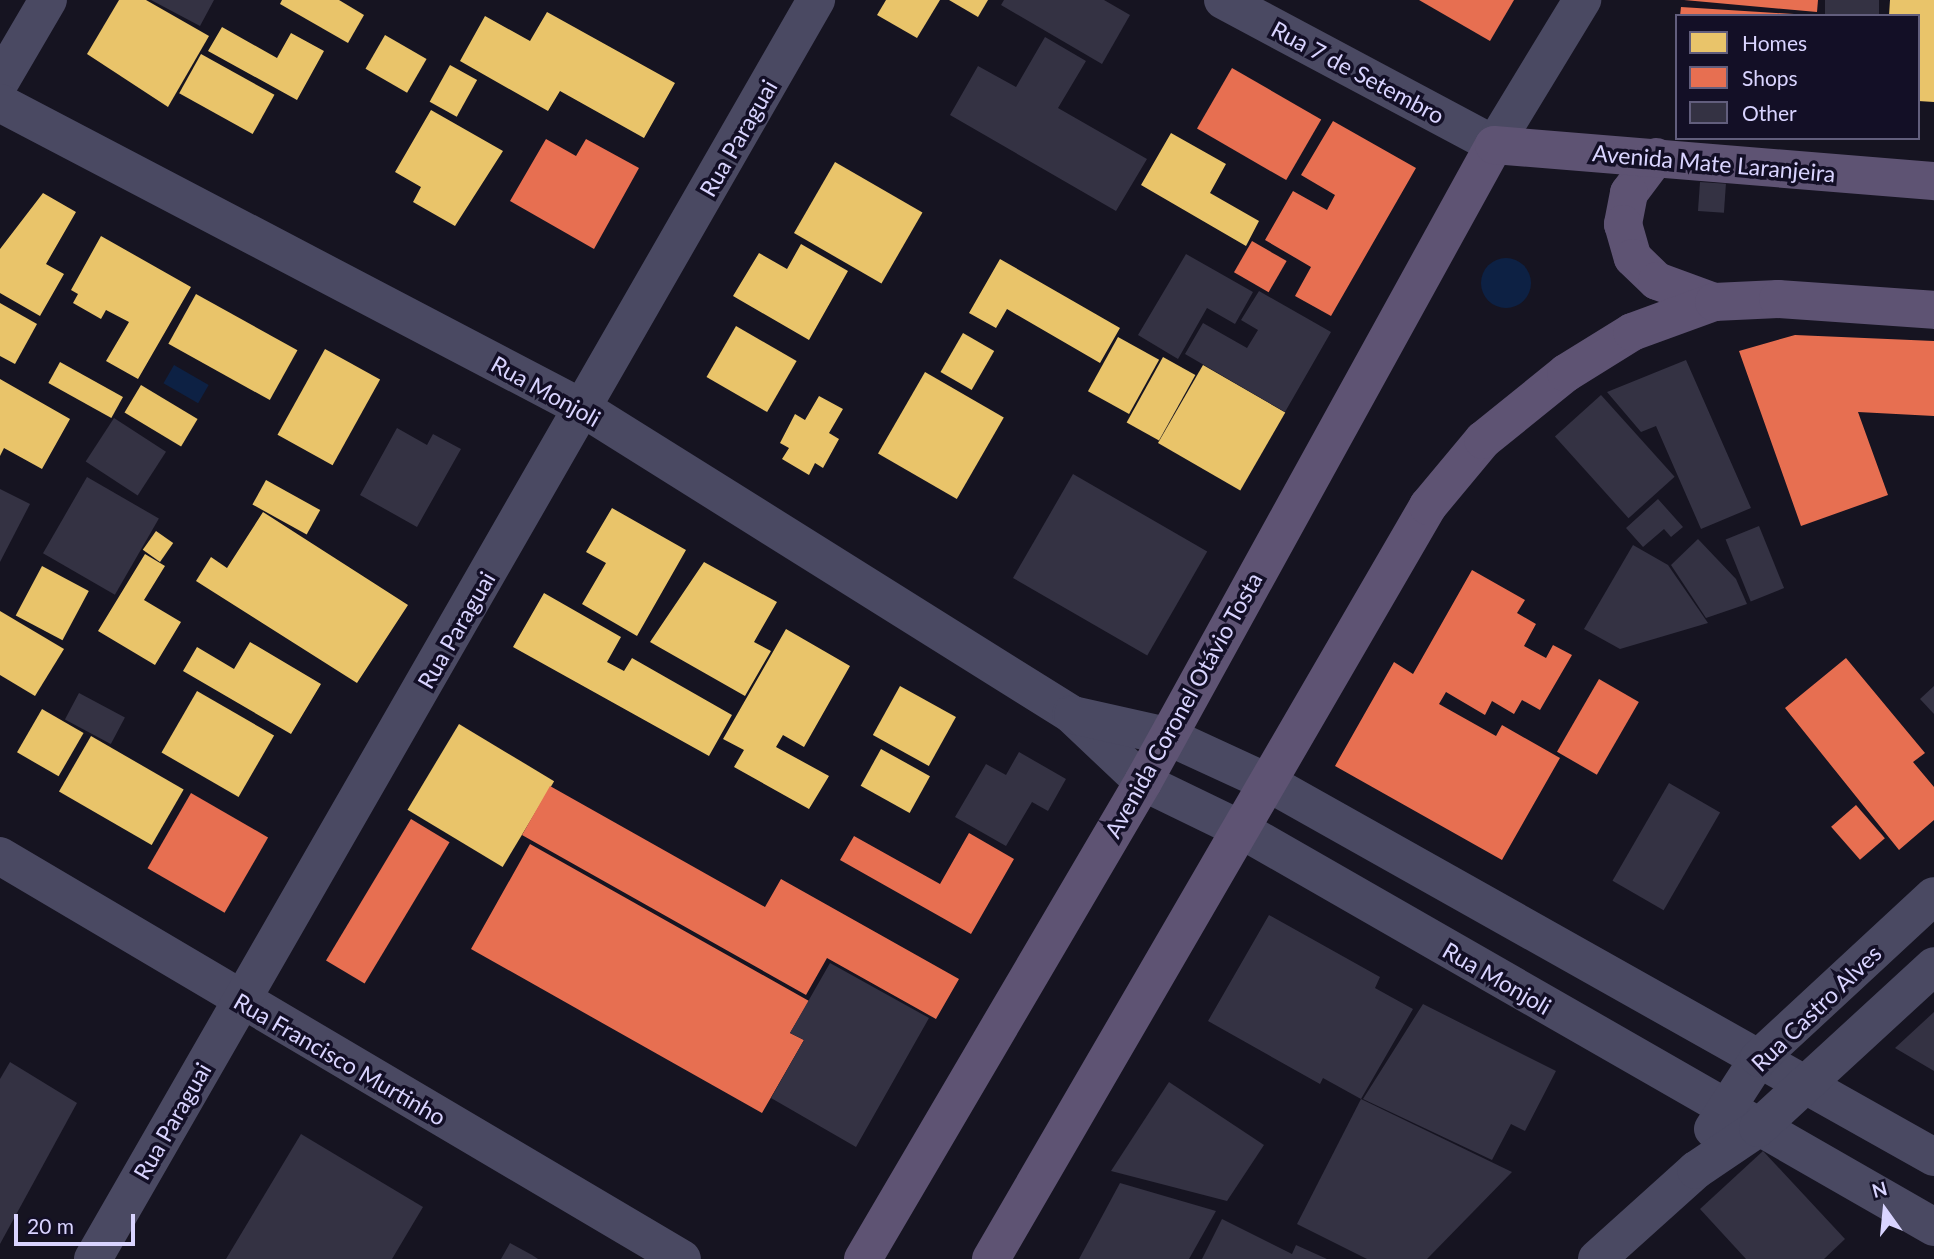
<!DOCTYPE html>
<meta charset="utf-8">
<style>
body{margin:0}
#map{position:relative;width:1934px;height:1259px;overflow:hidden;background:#161421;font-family:Lato,sans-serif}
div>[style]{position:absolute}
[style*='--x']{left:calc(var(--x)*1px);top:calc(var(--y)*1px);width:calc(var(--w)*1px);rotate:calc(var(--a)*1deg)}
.water>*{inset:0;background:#0d2144;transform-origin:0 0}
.round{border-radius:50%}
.homes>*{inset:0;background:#e9c46a;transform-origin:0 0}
.shops>*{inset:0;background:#e76f51;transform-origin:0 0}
.building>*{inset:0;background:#343243;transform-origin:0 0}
.minor>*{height:38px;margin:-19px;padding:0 19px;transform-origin:19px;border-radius:19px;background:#4a4962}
.major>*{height:38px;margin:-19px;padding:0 19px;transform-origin:19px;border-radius:19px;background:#5e5373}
span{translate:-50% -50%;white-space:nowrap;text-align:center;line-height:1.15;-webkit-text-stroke:7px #130f26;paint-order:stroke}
.street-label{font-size:23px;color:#d9d4ff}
.legend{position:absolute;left:1675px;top:14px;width:245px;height:126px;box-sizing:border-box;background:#130f26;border:2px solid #625e7d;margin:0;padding:9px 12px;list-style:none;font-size:21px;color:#d9d4ff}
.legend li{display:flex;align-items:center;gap:14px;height:35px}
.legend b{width:35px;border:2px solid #625e7d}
.north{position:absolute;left:1850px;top:1175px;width:70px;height:70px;-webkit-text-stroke:5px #130f26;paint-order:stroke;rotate:345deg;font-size:19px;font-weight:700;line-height:28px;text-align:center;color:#d9d4ff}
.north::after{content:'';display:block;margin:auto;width:24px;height:32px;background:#d9d4ff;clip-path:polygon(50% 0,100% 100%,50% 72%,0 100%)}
.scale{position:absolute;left:14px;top:1214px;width:121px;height:32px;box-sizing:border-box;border:4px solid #d9d4ff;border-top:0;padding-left:9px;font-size:21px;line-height:24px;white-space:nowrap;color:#d9d4ff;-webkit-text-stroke:5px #130f26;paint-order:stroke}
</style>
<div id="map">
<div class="water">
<i class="round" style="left:1481px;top:258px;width:50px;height:50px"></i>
<i style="left:174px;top:365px;width:40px;height:21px;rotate:30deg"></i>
</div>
<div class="homes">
<i style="clip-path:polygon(119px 0,146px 0,209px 36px,168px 107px,87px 54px)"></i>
<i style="clip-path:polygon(282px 0,339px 0,364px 15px,348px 43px,280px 4px)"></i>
<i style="clip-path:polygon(886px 0,940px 0,917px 38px,877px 15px)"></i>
<i style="clip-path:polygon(949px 0,988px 0,978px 17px)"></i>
<i style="clip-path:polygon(1890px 0,1934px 0,1934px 102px,1918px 101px,1918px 16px,1889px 16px)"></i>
<i style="clip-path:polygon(547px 12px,675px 83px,644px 138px,560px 91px,548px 111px,460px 61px,485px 16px,530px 41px)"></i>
<i style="clip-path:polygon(222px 27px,277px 58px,291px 33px,324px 51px,297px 100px,208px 51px)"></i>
<i style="left:385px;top:35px;width:48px;height:39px;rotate:30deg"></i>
<i style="left:201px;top:54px;width:84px;height:45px;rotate:29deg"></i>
<i style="left:450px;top:65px;width:31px;height:42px;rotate:29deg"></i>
<i style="clip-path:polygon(431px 110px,503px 151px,455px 226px,413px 202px,421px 187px,395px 172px)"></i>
<i style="clip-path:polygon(1171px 133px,1226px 164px,1210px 193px,1259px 221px,1246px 246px,1141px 185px)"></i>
<i style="left:835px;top:162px;width:101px;height:82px;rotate:30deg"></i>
<i style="clip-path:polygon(43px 193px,76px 212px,46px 264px,64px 274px,40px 316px,0 293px,0 249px)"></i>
<i style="clip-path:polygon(101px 236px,191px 287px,138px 379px,106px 361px,129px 322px,106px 310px,101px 319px,73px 303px,78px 294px,71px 290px)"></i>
<i style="clip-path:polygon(801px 244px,848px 271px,809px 340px,733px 296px,759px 253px,787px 269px)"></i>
<i style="clip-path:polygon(1000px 259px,1120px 328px,1100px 363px,1007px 309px,996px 328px,969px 313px)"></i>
<i style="left:196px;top:294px;width:116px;height:57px;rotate:29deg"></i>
<i style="clip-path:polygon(0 303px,37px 324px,15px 364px,0 356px)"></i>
<i style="left:736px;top:326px;width:70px;height:59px;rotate:30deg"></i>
<i style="left:963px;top:333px;width:36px;height:45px;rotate:30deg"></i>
<i style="left:1118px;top:337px;width:47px;height:62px;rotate:29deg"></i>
<i style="left:325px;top:349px;width:63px;height:98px;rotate:29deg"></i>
<i style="left:1163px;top:357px;width:37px;height:75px;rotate:29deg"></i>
<i style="left:60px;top:362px;width:72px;height:24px;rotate:29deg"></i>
<i style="left:1203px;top:365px;width:95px;height:90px;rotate:30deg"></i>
<i style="left:925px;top:372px;width:91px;height:94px;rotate:30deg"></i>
<i style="clip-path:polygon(0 379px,70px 419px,42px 469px,4px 448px,0 456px)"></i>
<i style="left:141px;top:385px;width:66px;height:32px;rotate:31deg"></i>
<i style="clip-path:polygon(819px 396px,843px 409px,829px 433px,839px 439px,823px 468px,815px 463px,809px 475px,782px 459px,789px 448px,780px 443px,795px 414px,805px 420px)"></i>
<i style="left:266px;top:480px;width:62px;height:28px;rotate:29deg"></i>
<i style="clip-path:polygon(612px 508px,686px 550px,637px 636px,582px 604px,606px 563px,586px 552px)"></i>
<i style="clip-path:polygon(263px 512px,408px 605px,357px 683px,196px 581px,211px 557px,227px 568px)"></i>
<i style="left:156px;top:531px;width:21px;height:23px;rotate:35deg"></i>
<i style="clip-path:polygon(145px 554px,165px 566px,144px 600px,181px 622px,155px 665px,98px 631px)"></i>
<i style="clip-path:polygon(704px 562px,777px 602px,754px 642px,771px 651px,745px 696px,650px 642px)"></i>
<i style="left:42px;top:566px;width:53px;height:56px;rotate:28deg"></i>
<i style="clip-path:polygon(544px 593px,621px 637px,607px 662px,624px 671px,632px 658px,732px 715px,709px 756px,513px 647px)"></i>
<i style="clip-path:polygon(0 611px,64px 649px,35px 696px,0 675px)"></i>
<i style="clip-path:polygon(786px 629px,850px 666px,804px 747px,783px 735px,776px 747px,829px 776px,809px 809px,734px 767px,744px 750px,723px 739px)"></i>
<i style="clip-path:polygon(250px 642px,321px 684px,291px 734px,183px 671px,197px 647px,234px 669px)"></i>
<i style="left:900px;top:686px;width:64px;height:56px;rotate:29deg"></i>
<i style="left:197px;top:691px;width:89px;height:71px;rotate:30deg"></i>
<i style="left:42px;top:709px;width:48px;height:50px;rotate:30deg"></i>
<i style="left:459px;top:724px;width:111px;height:100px;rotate:31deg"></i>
<i style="left:91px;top:736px;width:107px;height:64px;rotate:30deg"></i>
<i style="left:881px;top:749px;width:56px;height:42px;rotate:29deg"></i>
</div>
<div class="shops">
<i style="clip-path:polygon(1419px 0,1514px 0,1490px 41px)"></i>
<i style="clip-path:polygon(1684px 0,1818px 0,1817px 12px)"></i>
<i style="clip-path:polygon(1681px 7px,1794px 14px,1794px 16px,1680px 16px)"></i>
<i style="left:1232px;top:68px;width:103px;height:70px;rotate:30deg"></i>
<i style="clip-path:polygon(1333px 121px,1416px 168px,1331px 316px,1295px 296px,1311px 267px,1265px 240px,1293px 191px,1327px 210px,1335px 195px,1301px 175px)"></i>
<i style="clip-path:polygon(546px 139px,576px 156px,586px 139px,639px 168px,594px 249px,510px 201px)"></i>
<i style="left:1252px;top:241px;width:40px;height:36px;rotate:30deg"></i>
<i style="clip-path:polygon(1795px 335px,1934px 341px,1934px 416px,1858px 412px,1888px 495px,1801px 526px,1739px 351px)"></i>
<i style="clip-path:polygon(1472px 570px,1525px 600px,1517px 613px,1536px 624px,1524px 646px,1546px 658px,1553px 645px,1572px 655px,1540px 710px,1522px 700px,1514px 714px,1492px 701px,1485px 715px,1446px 692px,1439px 704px,1496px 736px,1502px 725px,1560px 758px,1502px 860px,1335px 766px,1394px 662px,1413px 674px)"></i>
<i style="clip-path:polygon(1846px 658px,1925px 753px,1913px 762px,1934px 787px,1934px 820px,1899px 850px,1785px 708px)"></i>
<i style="left:1599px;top:679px;width:46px;height:84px;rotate:30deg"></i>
<i style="clip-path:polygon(550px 786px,765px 907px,781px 879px,959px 979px,936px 1019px,827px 958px,806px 995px,522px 835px)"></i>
<i style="left:191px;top:793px;width:89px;height:87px;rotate:30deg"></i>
<i style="left:1856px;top:805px;width:44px;height:33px;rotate:49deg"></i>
<i style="left:411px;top:819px;width:45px;height:165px;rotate:31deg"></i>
<i style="clip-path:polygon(969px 833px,1014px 859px,971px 934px,840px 860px,854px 836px,940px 884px)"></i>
<i style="clip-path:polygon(530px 844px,809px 1001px,790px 1033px,804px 1040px,762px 1113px,471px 949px)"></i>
</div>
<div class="building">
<i style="clip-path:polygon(151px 0,214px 0,200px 26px)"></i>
<i style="clip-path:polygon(1004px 0,1104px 0,1130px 15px,1102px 64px,1001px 5px)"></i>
<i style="left:1825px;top:0;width:54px;height:16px"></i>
<i style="clip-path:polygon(1045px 37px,1086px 61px,1058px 108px,1147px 159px,1116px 211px,950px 115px,978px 66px,1016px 87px)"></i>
<i style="left:1700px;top:182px;width:26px;height:29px;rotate:4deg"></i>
<i style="clip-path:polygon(1186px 254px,1253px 292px,1235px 324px,1207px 308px,1178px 359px,1138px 335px)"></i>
<i style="clip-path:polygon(1259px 291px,1331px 332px,1285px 412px,1185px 354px,1203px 323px,1247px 348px,1258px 330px,1241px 320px)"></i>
<i style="clip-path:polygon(1686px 360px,1751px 508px,1701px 529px,1656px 426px,1641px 432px,1607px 392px)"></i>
<i style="left:1601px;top:395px;width:110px;height:62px;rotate:48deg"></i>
<i style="left:114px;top:418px;width:62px;height:52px;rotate:33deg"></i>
<i style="clip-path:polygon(397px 428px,427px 445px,433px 434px,461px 449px,417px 527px,360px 495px)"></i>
<i style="left:1073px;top:474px;width:155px;height:120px;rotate:30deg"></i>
<i style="left:87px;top:477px;width:83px;height:88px;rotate:30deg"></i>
<i style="clip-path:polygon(0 489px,30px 504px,0 562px)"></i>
<i style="clip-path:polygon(1658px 499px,1683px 527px,1671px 537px,1664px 529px,1643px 547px,1626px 528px)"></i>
<i style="left:1759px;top:526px;width:67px;height:36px;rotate:68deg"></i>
<i style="clip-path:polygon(1698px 539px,1736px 579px,1747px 604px,1706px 618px,1671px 565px)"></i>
<i style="clip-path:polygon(1633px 545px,1668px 565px,1708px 623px,1620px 649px,1584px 629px)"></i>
<i style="clip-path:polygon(1934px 686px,1934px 714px,1920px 699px)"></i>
<i style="left:79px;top:693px;width:52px;height:30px;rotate:28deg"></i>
<i style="clip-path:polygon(1019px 752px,1066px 779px,1048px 811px,1032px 802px,1006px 846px,955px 817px,986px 764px,1006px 775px)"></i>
<i style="left:1669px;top:783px;width:59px;height:113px;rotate:30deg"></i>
<i style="clip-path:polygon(1269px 915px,1380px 977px,1375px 988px,1413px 1009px,1361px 1099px,1323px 1078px,1320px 1084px,1208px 1021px)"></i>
<i style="clip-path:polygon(830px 963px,929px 1018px,856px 1147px,771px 1098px,804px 1040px,790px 1033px)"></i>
<i style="clip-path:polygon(1423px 1004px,1556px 1071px,1525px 1131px,1511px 1124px,1492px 1160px,1363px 1099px)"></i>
<i style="clip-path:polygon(1934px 1012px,1934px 1071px,1895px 1048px)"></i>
<i style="clip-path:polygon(10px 1062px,77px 1103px,0 1244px,0 1079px)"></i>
<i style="clip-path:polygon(1169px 1082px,1264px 1145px,1227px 1201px,1111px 1171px)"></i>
<i style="clip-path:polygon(1361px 1099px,1512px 1172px,1427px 1259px,1367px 1259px,1297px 1224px)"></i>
<i style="clip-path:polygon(301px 1134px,423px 1207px,392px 1259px,226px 1259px)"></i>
<i style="clip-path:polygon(1763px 1151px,1845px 1239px,1824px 1259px,1746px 1259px,1700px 1209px)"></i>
<i style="clip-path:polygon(1120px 1183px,1216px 1211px,1189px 1259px,1079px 1259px)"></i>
<i style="clip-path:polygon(1222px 1219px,1292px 1254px,1296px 1245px,1327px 1259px,1202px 1259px)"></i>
<i style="clip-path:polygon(510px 1243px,532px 1255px,538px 1259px,501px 1259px)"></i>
</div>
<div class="minor">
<i style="--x:1223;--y:0;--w:307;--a:28.1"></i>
<i style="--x:1494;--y:145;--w:170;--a:-58.7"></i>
<i style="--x:0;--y:82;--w:95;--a:-59.7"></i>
<i style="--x:0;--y:103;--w:659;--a:27.65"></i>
<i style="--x:584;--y:409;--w:575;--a:32.06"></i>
<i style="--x:1071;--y:714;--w:99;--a:43.4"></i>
<i style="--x:1143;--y:782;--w:108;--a:25.9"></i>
<i style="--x:1240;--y:829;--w:800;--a:29.83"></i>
<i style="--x:1073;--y:715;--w:96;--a:12.6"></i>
<i style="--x:1167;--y:736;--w:110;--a:24.7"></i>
<i style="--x:1267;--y:782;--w:765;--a:29.35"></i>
<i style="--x:0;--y:856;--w:792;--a:30.58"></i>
<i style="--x:1713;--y:1129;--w:85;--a:-57.1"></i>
<i style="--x:1759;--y:1058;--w:238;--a:-42.8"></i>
<i style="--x:93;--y:1259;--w:1452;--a:-60.13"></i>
<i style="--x:1597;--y:1259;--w:133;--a:-42"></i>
<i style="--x:1696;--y:1170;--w:75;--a:-34.1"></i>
<i style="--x:1758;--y:1128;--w:239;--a:-42.6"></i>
</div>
<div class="major">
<i style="--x:1656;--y:157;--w:45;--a:126.9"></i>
<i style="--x:1629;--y:193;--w:32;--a:101"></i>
<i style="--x:1623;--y:224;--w:35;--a:74"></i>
<i style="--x:1633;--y:258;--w:33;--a:44"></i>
<i style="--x:1657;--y:281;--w:61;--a:20.2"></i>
<i style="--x:863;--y:1259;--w:553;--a:-59.59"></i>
<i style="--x:1143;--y:782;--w:727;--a:-61.14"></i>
<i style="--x:1494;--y:145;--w:441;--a:4.7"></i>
<i style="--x:991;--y:1259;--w:871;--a:-59.87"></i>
<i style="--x:1428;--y:506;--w:86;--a:-50.2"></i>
<i style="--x:1483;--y:440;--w:107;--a:-38.9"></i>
<i style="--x:1566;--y:373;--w:78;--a:-31.8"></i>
<i style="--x:1632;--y:332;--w:87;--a:-20.1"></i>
<i style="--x:1714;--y:302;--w:64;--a:-2.7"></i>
<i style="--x:1778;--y:299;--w:156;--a:4"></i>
</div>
<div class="street-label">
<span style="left:1358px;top:72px;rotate:28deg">Rua 7 de Setembro</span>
<span style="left:738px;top:138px;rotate:-60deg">Rua Paraguai</span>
<span style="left:1714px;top:163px;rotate:5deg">Avenida Mate Laranjeira</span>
<span style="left:546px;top:391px;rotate:29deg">Rua Monjoli</span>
<span style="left:456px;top:630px;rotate:-60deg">Rua Paraguai</span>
<span style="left:1183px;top:705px;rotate:-61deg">Avenida Coronel Otávio Tosta</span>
<span style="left:1497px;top:978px;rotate:30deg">Rua Monjoli</span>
<span style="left:1816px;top:1008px;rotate:-44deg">Rua Castro Alves</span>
<span style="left:340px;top:1059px;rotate:30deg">Rua Francisco Murtinho</span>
<span style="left:172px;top:1121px;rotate:-60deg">Rua Paraguai</span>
</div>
<ul class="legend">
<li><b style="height:19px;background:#e9c46a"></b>Homes</li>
<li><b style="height:19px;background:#e76f51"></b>Shops</li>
<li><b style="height:19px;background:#343243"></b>Other</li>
</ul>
<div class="north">N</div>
<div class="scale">20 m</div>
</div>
